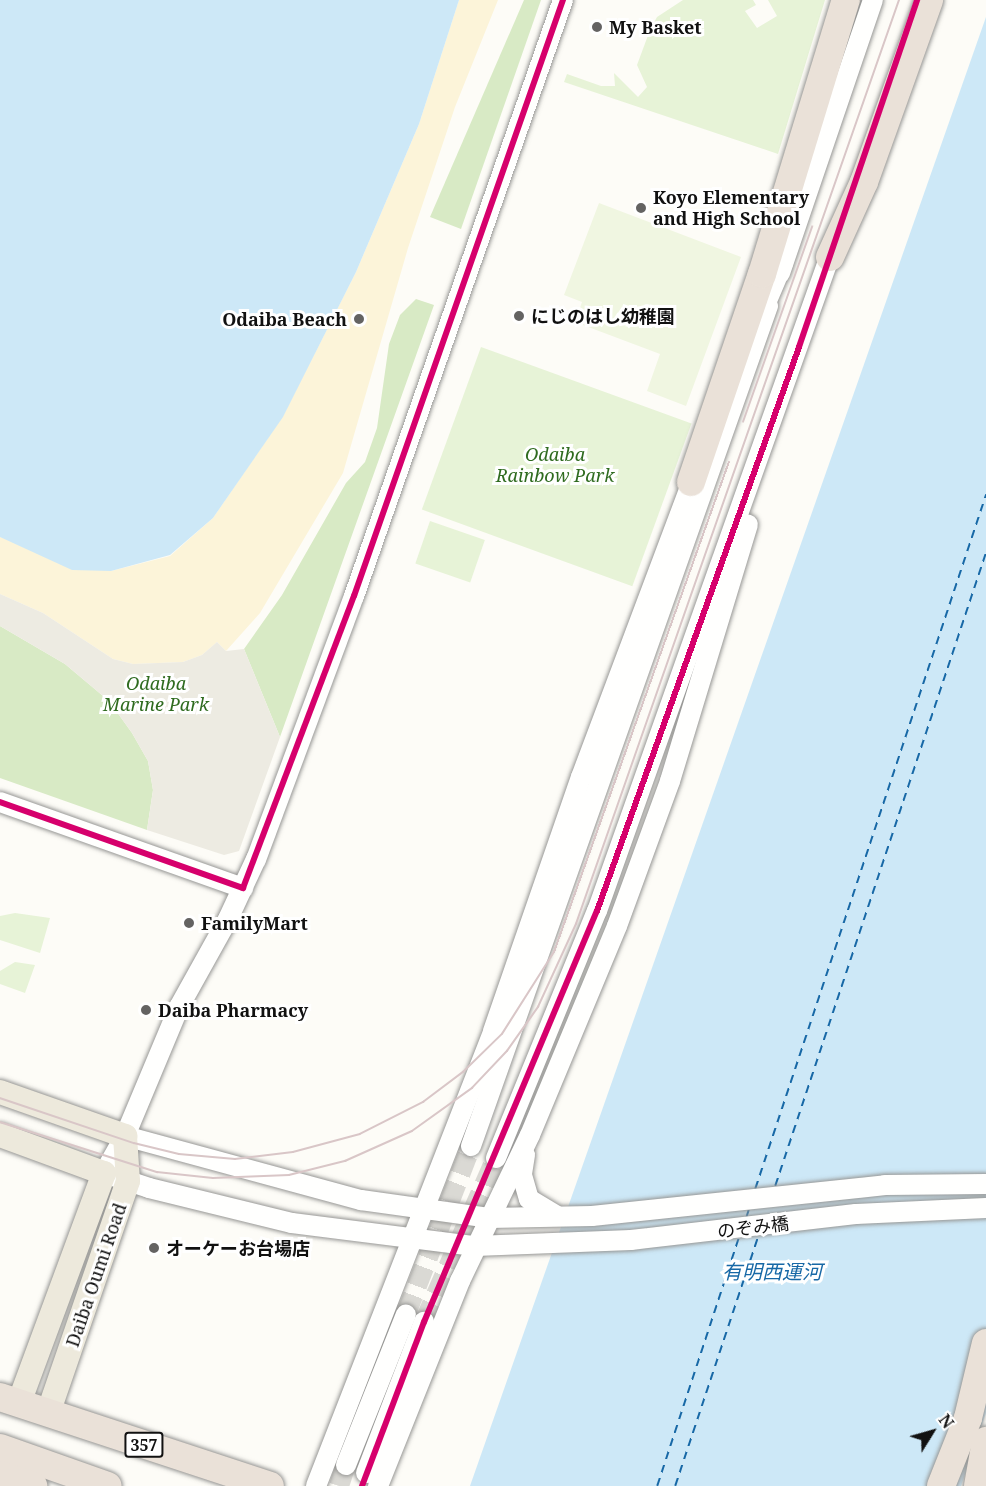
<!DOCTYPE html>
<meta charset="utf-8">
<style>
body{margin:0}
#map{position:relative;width:986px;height:1486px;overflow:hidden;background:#fdfcf7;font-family:"Noto Serif","Noto Sans JP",serif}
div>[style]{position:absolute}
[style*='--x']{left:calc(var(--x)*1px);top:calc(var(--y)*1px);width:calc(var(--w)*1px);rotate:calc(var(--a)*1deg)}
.green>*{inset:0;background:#e7f3d7;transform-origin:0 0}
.forest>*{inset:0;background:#d8eac5}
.sand>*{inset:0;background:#fcf4d9}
.pitch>*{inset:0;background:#f0f6e1}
.plaza>*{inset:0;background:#edebe2}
.water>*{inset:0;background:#cde8f7}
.ferry>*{height:1.5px;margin-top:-0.75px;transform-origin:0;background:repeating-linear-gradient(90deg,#1768a6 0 8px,transparent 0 14px)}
.minor-tunnel>*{height:20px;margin-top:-10px;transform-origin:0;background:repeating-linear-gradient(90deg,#dad9d4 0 20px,transparent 0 30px)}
.roads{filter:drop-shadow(0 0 2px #979795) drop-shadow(0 0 2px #979795)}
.minor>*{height:20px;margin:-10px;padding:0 10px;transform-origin:10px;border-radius:10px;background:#fffffe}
.major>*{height:24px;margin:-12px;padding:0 12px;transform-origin:12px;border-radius:12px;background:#ede9dc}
.highway>*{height:28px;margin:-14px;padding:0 14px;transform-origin:14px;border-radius:14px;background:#eae1d8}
.tram>*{height:1.5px;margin:-0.75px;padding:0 0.75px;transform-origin:0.75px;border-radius:0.75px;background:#d9c6c7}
.cycleway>*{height:6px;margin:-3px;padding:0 3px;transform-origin:3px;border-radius:3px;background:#d6006c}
.dots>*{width:16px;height:16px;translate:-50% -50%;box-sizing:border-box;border:3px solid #fff;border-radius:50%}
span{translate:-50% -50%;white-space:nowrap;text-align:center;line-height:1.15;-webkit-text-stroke:6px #fff;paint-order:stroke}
.shield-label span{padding:2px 4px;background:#fff;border:2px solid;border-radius:4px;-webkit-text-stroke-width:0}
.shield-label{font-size:16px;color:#111;font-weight:700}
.poi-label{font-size:18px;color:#111;font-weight:700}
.left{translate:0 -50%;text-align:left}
.right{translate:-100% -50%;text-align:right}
.park-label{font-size:18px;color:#2f6b1f;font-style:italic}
.street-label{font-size:18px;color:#111}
.water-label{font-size:20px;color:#1768a6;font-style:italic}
.north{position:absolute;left:902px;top:1402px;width:60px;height:60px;-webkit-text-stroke:4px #fff;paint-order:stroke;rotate:53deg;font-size:16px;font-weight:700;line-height:24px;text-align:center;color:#111}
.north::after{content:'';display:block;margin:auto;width:21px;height:27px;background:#111;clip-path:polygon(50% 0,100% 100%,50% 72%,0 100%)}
</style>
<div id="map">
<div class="green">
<i style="clip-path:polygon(683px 0,753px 0,756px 5px,745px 11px,757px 28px,777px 16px,768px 0,825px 0,778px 154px,564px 82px,567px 74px,601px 86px,615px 86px,614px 73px,638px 97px,647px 87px,637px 65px,650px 30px,657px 17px)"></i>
<i style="left:481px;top:347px;width:224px;height:173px;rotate:20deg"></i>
<i style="left:430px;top:521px;width:58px;height:45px;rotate:19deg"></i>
<i style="clip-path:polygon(15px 913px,50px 918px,40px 953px,0 940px,0 916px)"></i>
<i style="clip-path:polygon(15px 962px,35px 965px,25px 993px,0 984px,0 971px)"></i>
</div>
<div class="forest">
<i style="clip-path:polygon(524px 0,541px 0,461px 229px,430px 217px)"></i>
<i style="clip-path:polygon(416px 299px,434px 305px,280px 737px,244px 649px,282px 595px,346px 483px,365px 462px,377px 428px,389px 344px,400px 315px)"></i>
<i style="clip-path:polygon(0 626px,65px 664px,109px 701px,132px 733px,148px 761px,153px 790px,147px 830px,0 778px)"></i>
</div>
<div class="sand">
<i style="clip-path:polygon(459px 0,498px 0,455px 107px,408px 248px,343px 473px,260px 613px,226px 651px,217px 642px,202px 655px,183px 662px,133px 664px,113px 659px,43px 613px,0 594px,0 537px,111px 571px,170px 556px,213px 518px,283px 416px,356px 272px,419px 124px)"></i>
</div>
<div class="pitch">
<i style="clip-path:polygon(599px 203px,741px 257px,686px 406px,647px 391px,660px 354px,575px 322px,582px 302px,564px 295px)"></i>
</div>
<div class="plaza">
<i style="clip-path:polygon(0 594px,43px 613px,113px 659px,133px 664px,183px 662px,202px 655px,217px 642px,226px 651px,244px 649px,280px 737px,239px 851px,224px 855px,147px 830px,153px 790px,148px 761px,132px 733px,109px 701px,65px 664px,0 626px)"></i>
</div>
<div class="water">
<i style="clip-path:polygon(0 0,459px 0,419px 124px,356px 272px,283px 417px,213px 518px,170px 555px,111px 571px,72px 570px,0 537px)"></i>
<i style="clip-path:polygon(986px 17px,986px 1413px,961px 1486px,470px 1486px)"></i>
</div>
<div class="ferry">
<i style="--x:775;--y:1186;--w:668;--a:-71.59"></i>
<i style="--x:755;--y:1189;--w:732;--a:-71.61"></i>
<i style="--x:746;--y:1218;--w:10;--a:-73"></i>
<i style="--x:657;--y:1486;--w:263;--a:-71.8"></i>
<i style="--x:675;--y:1486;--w:266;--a:-71.6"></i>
</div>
<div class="minor-tunnel">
<i style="--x:406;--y:1314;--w:180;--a:-68.8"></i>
<i style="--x:424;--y:1322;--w:179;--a:-66.3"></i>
<i style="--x:339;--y:1486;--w:22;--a:-72"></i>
</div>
<div class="roads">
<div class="minor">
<i style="--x:563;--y:0;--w:632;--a:109.32"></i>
<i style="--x:354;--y:596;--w:281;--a:110.4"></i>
<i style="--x:256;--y:859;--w:66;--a:115"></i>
<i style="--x:228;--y:919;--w:101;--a:119.1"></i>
<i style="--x:179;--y:1007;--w:140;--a:112.7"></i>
<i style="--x:125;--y:1136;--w:43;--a:119.6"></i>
<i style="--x:104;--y:1173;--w:47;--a:18.4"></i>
<i style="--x:149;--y:1188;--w:147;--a:13.8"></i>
<i style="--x:292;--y:1223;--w:184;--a:7.2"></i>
<i style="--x:475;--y:1246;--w:156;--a:-2.2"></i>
<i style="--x:631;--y:1240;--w:226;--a:-6.6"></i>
<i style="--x:856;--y:1214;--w:130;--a:-2.6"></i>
<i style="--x:780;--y:273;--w:288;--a:-71.2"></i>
<i style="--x:760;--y:317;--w:59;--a:-66.9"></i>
<i style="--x:0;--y:802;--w:258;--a:19.5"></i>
<i style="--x:125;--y:1136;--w:245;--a:15.2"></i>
<i style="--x:361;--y:1200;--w:129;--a:8"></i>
<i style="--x:489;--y:1218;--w:103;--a:-1.1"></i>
<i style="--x:592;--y:1216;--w:295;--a:-6"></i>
<i style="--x:885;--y:1185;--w:101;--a:-0.6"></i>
<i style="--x:471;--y:1146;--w:891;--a:-70.53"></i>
<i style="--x:525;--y:1155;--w:20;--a:99"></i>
<i style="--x:522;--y:1175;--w:25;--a:74"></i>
<i style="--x:529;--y:1199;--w:33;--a:31"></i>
<i style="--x:496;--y:1158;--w:267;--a:-67.8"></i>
<i style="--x:597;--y:911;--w:705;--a:-70.43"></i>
<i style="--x:346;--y:1465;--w:162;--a:-68.3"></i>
<i style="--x:366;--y:1473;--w:162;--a:-69"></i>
<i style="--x:316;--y:1486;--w:488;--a:-68.7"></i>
<i style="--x:493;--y:1031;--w:269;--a:-70.9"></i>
<i style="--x:581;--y:777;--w:327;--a:-69.4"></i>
<i style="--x:378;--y:1486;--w:221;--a:-68.2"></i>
<i style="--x:460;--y:1281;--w:162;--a:-64.4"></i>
<i style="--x:530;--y:1135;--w:226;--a:-67.4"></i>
<i style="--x:617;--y:926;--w:154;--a:-69.9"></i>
<i style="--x:670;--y:781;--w:268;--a:-73.1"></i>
</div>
<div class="major">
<i style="--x:0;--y:1092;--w:133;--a:19.4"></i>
<i style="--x:125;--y:1136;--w:45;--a:86.2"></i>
<i style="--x:128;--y:1181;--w:245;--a:109"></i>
<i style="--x:0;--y:1135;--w:111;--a:20.1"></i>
<i style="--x:104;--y:1173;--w:245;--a:110.3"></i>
</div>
<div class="highway">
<i style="--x:830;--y:257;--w:82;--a:-65.6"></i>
<i style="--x:864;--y:182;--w:193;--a:-70.3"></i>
<i style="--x:691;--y:482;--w:220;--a:-71.2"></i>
<i style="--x:762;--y:274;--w:287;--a:-73"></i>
<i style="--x:0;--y:1397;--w:284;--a:18.2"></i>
<i style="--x:0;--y:1448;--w:114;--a:19.4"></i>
<i style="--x:0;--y:1475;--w:35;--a:18"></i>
<i style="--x:941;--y:1486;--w:73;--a:-68.3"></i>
<i style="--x:968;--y:1418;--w:77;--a:-76.5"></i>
<i style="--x:978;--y:1486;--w:46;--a:-79.9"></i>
</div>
</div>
<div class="tram">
<i style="--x:743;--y:422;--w:207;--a:-70.5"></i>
<i style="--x:0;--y:1098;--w:141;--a:18.6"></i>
<i style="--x:134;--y:1143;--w:46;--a:13.7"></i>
<i style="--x:179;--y:1154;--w:56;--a:5.1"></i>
<i style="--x:235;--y:1159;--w:58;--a:-6.9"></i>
<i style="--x:293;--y:1152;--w:69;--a:-15"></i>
<i style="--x:360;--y:1134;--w:71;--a:-26.9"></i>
<i style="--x:423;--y:1102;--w:50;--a:-36.9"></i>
<i style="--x:463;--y:1072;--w:54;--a:-44.3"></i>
<i style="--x:502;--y:1034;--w:97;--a:-57.6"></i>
<i style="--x:554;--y:952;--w:520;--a:-70.35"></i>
<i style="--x:0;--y:1122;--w:165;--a:17.7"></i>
<i style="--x:157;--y:1172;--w:56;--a:6.1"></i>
<i style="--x:213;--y:1178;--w:76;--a:-2.3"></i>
<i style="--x:289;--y:1175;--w:58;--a:-14"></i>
<i style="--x:345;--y:1161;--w:73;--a:-24.1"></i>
<i style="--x:412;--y:1131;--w:74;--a:-35.6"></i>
<i style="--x:472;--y:1088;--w:51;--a:-46.6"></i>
<i style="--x:507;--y:1051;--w:54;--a:-54.8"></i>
<i style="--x:538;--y:1007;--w:91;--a:-65.4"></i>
<i style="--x:576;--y:924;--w:979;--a:-70.73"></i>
</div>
<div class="cycleway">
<i style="--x:0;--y:802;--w:258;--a:19.5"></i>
<i style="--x:243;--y:888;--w:312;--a:-69.2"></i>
<i style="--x:354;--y:596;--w:632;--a:-70.68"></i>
<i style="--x:362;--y:1486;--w:175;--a:-69.3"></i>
<i style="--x:424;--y:1322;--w:446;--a:-67.2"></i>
<i style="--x:597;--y:911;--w:599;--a:-70.29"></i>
<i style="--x:799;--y:347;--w:367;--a:-71.2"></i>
</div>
<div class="dots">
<i style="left:597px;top:27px;background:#646362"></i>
<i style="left:641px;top:208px;background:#646362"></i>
<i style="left:519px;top:316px;background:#646362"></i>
<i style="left:359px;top:319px;background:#646362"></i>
<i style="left:189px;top:923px;background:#646362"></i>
<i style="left:146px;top:1010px;background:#646362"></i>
<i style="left:154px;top:1248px;background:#646362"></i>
</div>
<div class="shield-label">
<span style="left:144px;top:1445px">357</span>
</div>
<div class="poi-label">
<span class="left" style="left:609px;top:27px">My Basket</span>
<span class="left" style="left:653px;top:208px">Koyo Elementary<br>and High School</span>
<span class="left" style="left:531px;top:316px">にじのはし幼稚園</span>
<span class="right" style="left:347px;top:319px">Odaiba Beach</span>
<span class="left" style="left:201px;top:923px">FamilyMart</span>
<span class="left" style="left:158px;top:1010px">Daiba Pharmacy</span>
<span class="left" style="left:166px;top:1248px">オーケーお台場店</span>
</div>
<div class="park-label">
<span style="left:555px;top:465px">Odaiba<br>Rainbow Park</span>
<span style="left:156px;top:694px">Odaiba<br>Marine Park</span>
</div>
<div class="street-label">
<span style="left:753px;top:1227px;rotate:-7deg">のぞみ橋</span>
<span style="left:96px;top:1275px;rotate:-71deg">Daiba Oumi Road</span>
</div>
<div class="water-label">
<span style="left:772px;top:1271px">有明西運河</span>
</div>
<div class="north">N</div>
</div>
